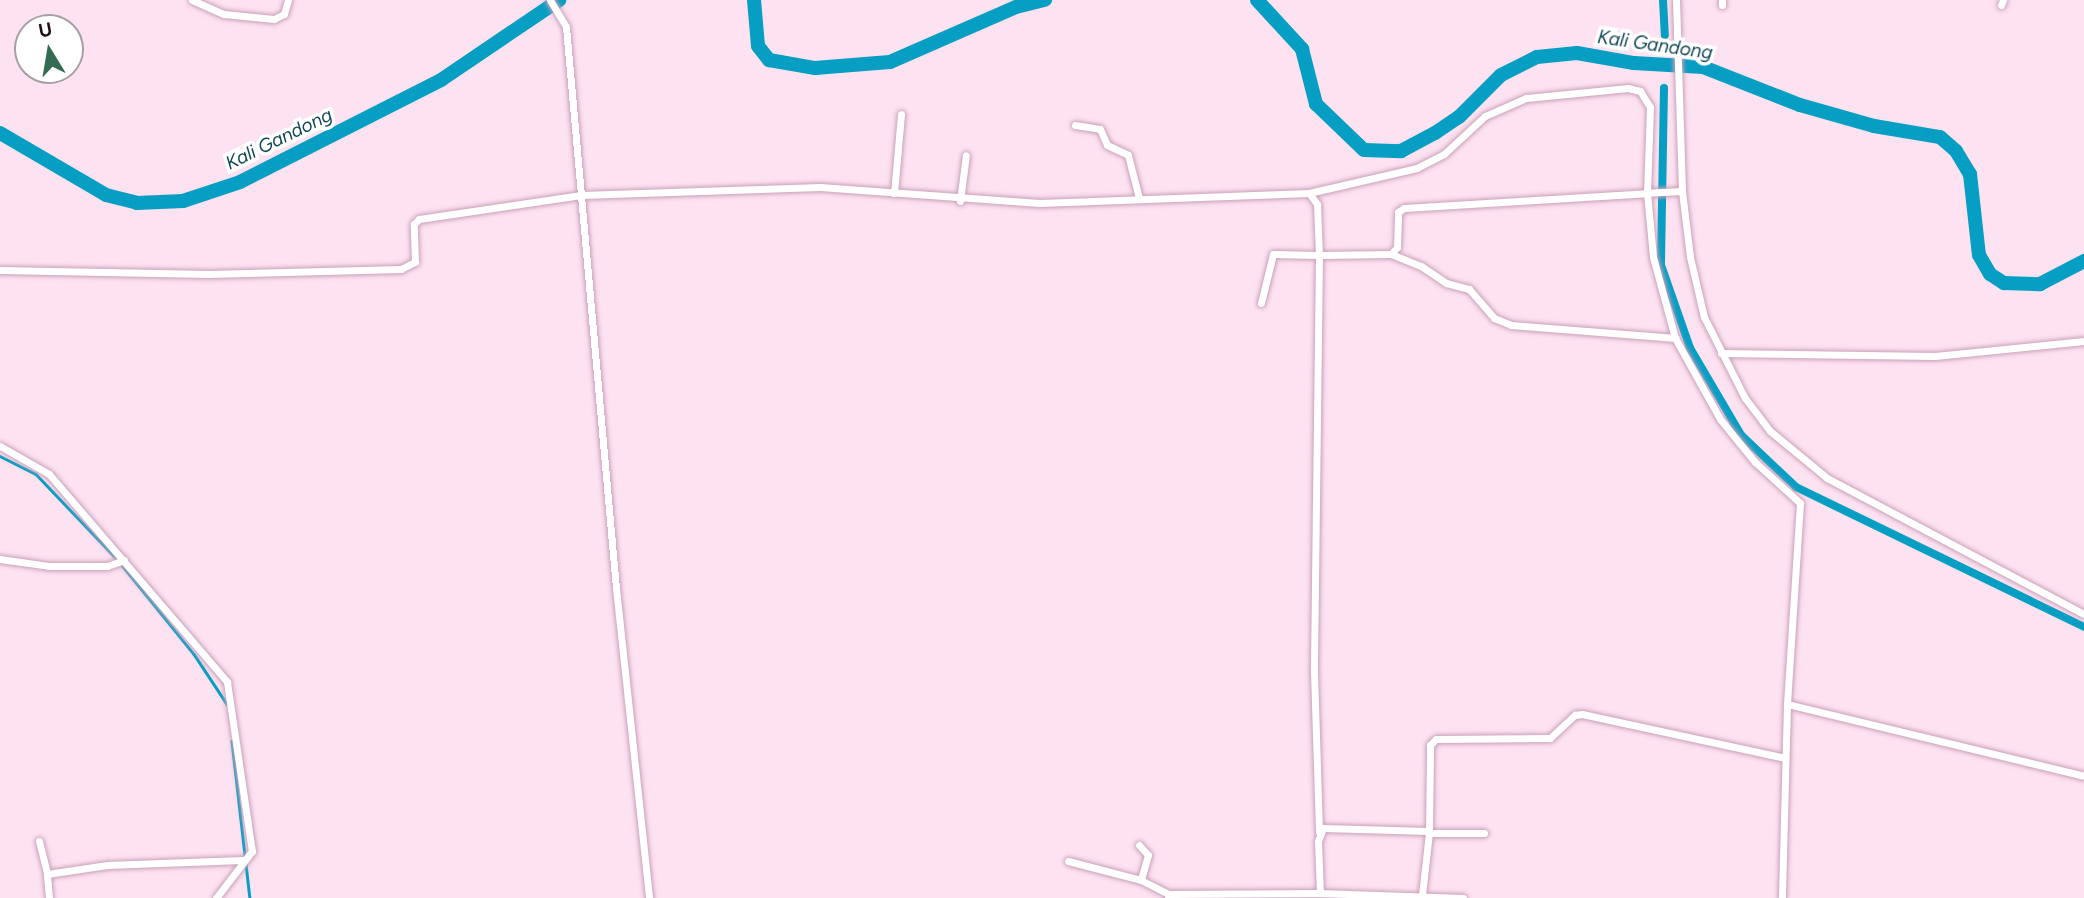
<!DOCTYPE html>
<style>
body{margin:0}
#map{position:relative;width:2084px;height:898px;overflow:hidden;background:#fde2f1;font-family:Figtree,sans-serif}
div>[style]{position:absolute}
[style*='--x']{left:calc(var(--x)*1px);top:calc(var(--y)*1px);width:calc(var(--w)*1px);rotate:calc(var(--a)*1deg)}
.stream>*{height:2.5px;margin:-1.25px;padding:0 1.25px;transform-origin:1.25px;border-radius:1.25px;background:#069ec3}
.canal>*{height:8px;margin:-4px;padding:0 4px;transform-origin:4px;border-radius:4px;background:#069ec3}
.river>*{height:14px;margin:-7px;padding:0 7px;transform-origin:7px;border-radius:7px;background:#069ec3}
.roads{filter:drop-shadow(0 0 2px #caa1b9) drop-shadow(0 0 2px #caa1b9)}
.minor>*{height:7px;margin:-3.5px;padding:0 3.5px;transform-origin:3.5px;border-radius:3.5px;background:#fff}
span{translate:-50% -50%;white-space:nowrap;text-align:center;line-height:1.15;-webkit-text-stroke:7px #fff;paint-order:stroke}
.water-label{font-size:19px;color:#134758;font-style:italic}
.north{position:absolute;left:14px;top:14px;width:70px;height:70px;box-sizing:border-box;background:#fff;border:2px solid #a6a0a3;border-radius:50%;rotate:349deg;font-size:19px;font-weight:700;line-height:28px;text-align:center;color:#20111a}
.north::after{content:'';display:block;margin:auto;width:24px;height:32px;background:#346c53;clip-path:polygon(50% 0,100% 100%,50% 72%,0 100%)}
</style>
<div id="map">
<div class="stream">
<i style="--x:0;--y:456;--w:40;--a:26.6"></i>
<i style="--x:36;--y:474;--w:117;--a:46.4"></i>
<i style="--x:117;--y:559;--w:122;--a:51"></i>
<i style="--x:194;--y:654;--w:60;--a:56.6"></i>
<i style="--x:232;--y:741;--w:158;--a:83.5"></i>
</div>
<div class="canal">
<i style="--x:1663;--y:0;--w:35;--a:87"></i>
<i style="--x:1664;--y:88;--w:177;--a:91"></i>
<i style="--x:1661;--y:265;--w:88;--a:70.7"></i>
<i style="--x:1690;--y:348;--w:101;--a:59.6"></i>
<i style="--x:1741;--y:435;--w:76;--a:43.4"></i>
<i style="--x:1796;--y:487;--w:320;--a:25.9"></i>
</div>
<div class="river">
<i style="--x:754;--y:0;--w:46;--a:85"></i>
<i style="--x:758;--y:46;--w:18;--a:52"></i>
<i style="--x:769;--y:60;--w:47;--a:9.9"></i>
<i style="--x:815;--y:68;--w:75;--a:-4.6"></i>
<i style="--x:890;--y:62;--w:137;--a:-23.6"></i>
<i style="--x:1016;--y:7;--w:30;--a:-14"></i>
<i style="--x:1257;--y:0;--w:67;--a:47.4"></i>
<i style="--x:1302;--y:49;--w:57;--a:75.7"></i>
<i style="--x:1316;--y:104;--w:66;--a:43.8"></i>
<i style="--x:1364;--y:150;--w:37;--a:2"></i>
<i style="--x:1401;--y:151;--w:38;--a:-28"></i>
<i style="--x:1435;--y:133;--w:29;--a:-34"></i>
<i style="--x:1459;--y:117;--w:59;--a:-45"></i>
<i style="--x:1501;--y:75;--w:40;--a:-26.6"></i>
<i style="--x:1537;--y:57;--w:40;--a:-5.7"></i>
<i style="--x:1577;--y:53;--w:58;--a:10"></i>
<i style="--x:1634;--y:63;--w:69;--a:3.3"></i>
<i style="--x:1703;--y:67;--w:104;--a:21.4"></i>
<i style="--x:1800;--y:105;--w:77;--a:15.8"></i>
<i style="--x:1874;--y:126;--w:67;--a:9.5"></i>
<i style="--x:1940;--y:137;--w:21;--a:41"></i>
<i style="--x:1956;--y:151;--w:27;--a:59"></i>
<i style="--x:1970;--y:174;--w:81;--a:83.7"></i>
<i style="--x:1979;--y:255;--w:22;--a:60"></i>
<i style="--x:1990;--y:274;--w:17;--a:33"></i>
<i style="--x:2004;--y:283;--w:36;--a:2"></i>
<i style="--x:2040;--y:284;--w:50;--a:-27.6"></i>
<i style="--x:0;--y:133;--w:123;--a:30.3"></i>
<i style="--x:106;--y:195;--w:32;--a:14"></i>
<i style="--x:137;--y:203;--w:46;--a:-2.5"></i>
<i style="--x:183;--y:201;--w:60;--a:-18.4"></i>
<i style="--x:240;--y:182;--w:225;--a:-26.9"></i>
<i style="--x:441;--y:80;--w:143;--a:-34.1"></i>
</div>
<div class="roads">
<div class="minor">
<i style="--x:192;--y:0;--w:35;--a:24"></i>
<i style="--x:224;--y:14;--w:50;--a:5.7"></i>
<i style="--x:274;--y:19;--w:11;--a:-27"></i>
<i style="--x:284;--y:14;--w:15;--a:-74"></i>
<i style="--x:550;--y:0;--w:31;--a:59"></i>
<i style="--x:566;--y:27;--w:563;--a:84.91"></i>
<i style="--x:616;--y:588;--w:312;--a:83.9"></i>
<i style="--x:1676;--y:0;--w:191;--a:88.2"></i>
<i style="--x:1682;--y:191;--w:66;--a:83.1"></i>
<i style="--x:1690;--y:257;--w:62;--a:76.9"></i>
<i style="--x:1704;--y:317;--w:91;--a:63.2"></i>
<i style="--x:1745;--y:398;--w:41;--a:52.9"></i>
<i style="--x:1770;--y:431;--w:74;--a:39.5"></i>
<i style="--x:1827;--y:478;--w:291;--a:27.9"></i>
<i style="--x:1722;--y:5;--w:5;--a:-90"></i>
<i style="--x:2001;--y:5;--w:5;--a:-68"></i>
<i style="--x:1075;--y:125;--w:25;--a:9"></i>
<i style="--x:1100;--y:129;--w:17;--a:66"></i>
<i style="--x:1107;--y:145;--w:23;--a:25"></i>
<i style="--x:1128;--y:155;--w:44;--a:75.7"></i>
<i style="--x:1682;--y:191;--w:35;--a:177"></i>
<i style="--x:1647;--y:193;--w:64;--a:84.6"></i>
<i style="--x:1653;--y:257;--w:84;--a:74.8"></i>
<i style="--x:1675;--y:338;--w:93;--a:60.9"></i>
<i style="--x:1720;--y:419;--w:55;--a:50.9"></i>
<i style="--x:1755;--y:462;--w:61;--a:42.3"></i>
<i style="--x:1800;--y:503;--w:201;--a:93.7"></i>
<i style="--x:1787;--y:704;--w:194;--a:91.5"></i>
<i style="--x:894;--y:193;--w:79;--a:-84.9"></i>
<i style="--x:960;--y:201;--w:46;--a:-82.6"></i>
<i style="--x:1391;--y:254;--w:32;--a:22"></i>
<i style="--x:1421;--y:266;--w:30;--a:34"></i>
<i style="--x:1446;--y:283;--w:24;--a:15"></i>
<i style="--x:1469;--y:289;--w:38;--a:49"></i>
<i style="--x:1494;--y:318;--w:18;--a:22"></i>
<i style="--x:1511;--y:325;--w:165;--a:4.5"></i>
<i style="--x:0;--y:270;--w:209;--a:1.1"></i>
<i style="--x:209;--y:274;--w:192;--a:-1.5"></i>
<i style="--x:401;--y:269;--w:16;--a:-27"></i>
<i style="--x:415;--y:262;--w:38;--a:-92"></i>
<i style="--x:414;--y:224;--w:7;--a:-45"></i>
<i style="--x:419;--y:219;--w:164;--a:-8.4"></i>
<i style="--x:581;--y:195;--w:239;--a:-1.9"></i>
<i style="--x:820;--y:187;--w:220;--a:4.2"></i>
<i style="--x:1039;--y:203;--w:270;--a:-2.1"></i>
<i style="--x:1309;--y:193;--w:14;--a:54"></i>
<i style="--x:1317;--y:204;--w:51;--a:87.8"></i>
<i style="--x:1319;--y:255;--w:72;--a:-0.8"></i>
<i style="--x:1391;--y:254;--w:9;--a:-49"></i>
<i style="--x:1397;--y:247;--w:35;--a:-88"></i>
<i style="--x:1398;--y:212;--w:7;--a:-34"></i>
<i style="--x:1404;--y:208;--w:243;--a:-3.5"></i>
<i style="--x:1647;--y:193;--w:86;--a:-88"></i>
<i style="--x:1650;--y:107;--w:19;--a:-122"></i>
<i style="--x:1640;--y:91;--w:12;--a:-166"></i>
<i style="--x:1628;--y:88;--w:102;--a:174.4"></i>
<i style="--x:1526;--y:98;--w:45;--a:156.3"></i>
<i style="--x:1485;--y:116;--w:56;--a:137.2"></i>
<i style="--x:1444;--y:154;--w:30;--a:153"></i>
<i style="--x:1417;--y:168;--w:111;--a:167"></i>
<i style="--x:1261;--y:303;--w:50;--a:-76.2"></i>
<i style="--x:1273;--y:254;--w:46;--a:1.2"></i>
<i style="--x:1319;--y:255;--w:417;--a:90.7"></i>
<i style="--x:1314;--y:672;--w:160;--a:88.2"></i>
<i style="--x:1721;--y:353;--w:214;--a:0.8"></i>
<i style="--x:1935;--y:356;--w:150;--a:-5.7"></i>
<i style="--x:0;--y:446;--w:56;--a:29.7"></i>
<i style="--x:49;--y:474;--w:274;--a:49.4"></i>
<i style="--x:227;--y:682;--w:171;--a:81.6"></i>
<i style="--x:252;--y:851;--w:59;--a:127.5"></i>
<i style="--x:0;--y:559;--w:49;--a:8.1"></i>
<i style="--x:49;--y:566;--w:58;--a:0"></i>
<i style="--x:107;--y:566;--w:18;--a:-19"></i>
<i style="--x:1787;--y:704;--w:306;--a:13.6"></i>
<i style="--x:1429;--y:833;--w:55;--a:0"></i>
<i style="--x:39;--y:841;--w:34;--a:76"></i>
<i style="--x:1139;--y:845;--w:13;--a:48"></i>
<i style="--x:1148;--y:855;--w:26;--a:106"></i>
<i style="--x:1068;--y:861;--w:75;--a:14.6"></i>
<i style="--x:1141;--y:880;--w:31;--a:27"></i>
<i style="--x:1320;--y:893;--w:52;--a:-92.2"></i>
<i style="--x:1318;--y:841;--w:14;--a:-69"></i>
<i style="--x:1323;--y:828;--w:106;--a:1.6"></i>
<i style="--x:1422;--y:895;--w:62;--a:-83.6"></i>
<i style="--x:1429;--y:833;--w:88;--a:-89.3"></i>
<i style="--x:1430;--y:745;--w:8;--a:-45"></i>
<i style="--x:1436;--y:739;--w:114;--a:-0.5"></i>
<i style="--x:1550;--y:738;--w:34;--a:-43"></i>
<i style="--x:1575;--y:715;--w:7;--a:-8"></i>
<i style="--x:1582;--y:714;--w:208;--a:12.2"></i>
<i style="--x:49;--y:898;--w:24;--a:-95"></i>
<i style="--x:47;--y:874;--w:61;--a:-8.5"></i>
<i style="--x:107;--y:865;--w:135;--a:-2.1"></i>
<i style="--x:1168;--y:898;--w:4;--a:-76"></i>
<i style="--x:1169;--y:894;--w:151;--a:-0.4"></i>
<i style="--x:1320;--y:893;--w:143;--a:2"></i>
</div>
</div>
<div class="water-label">
<span style="left:1655px;top:45px;rotate:8deg">Kali Gandong</span>
<span style="left:279px;top:139px;rotate:-26deg">Kali Gandong</span>
</div>
<div class="north">U</div>
</div>
